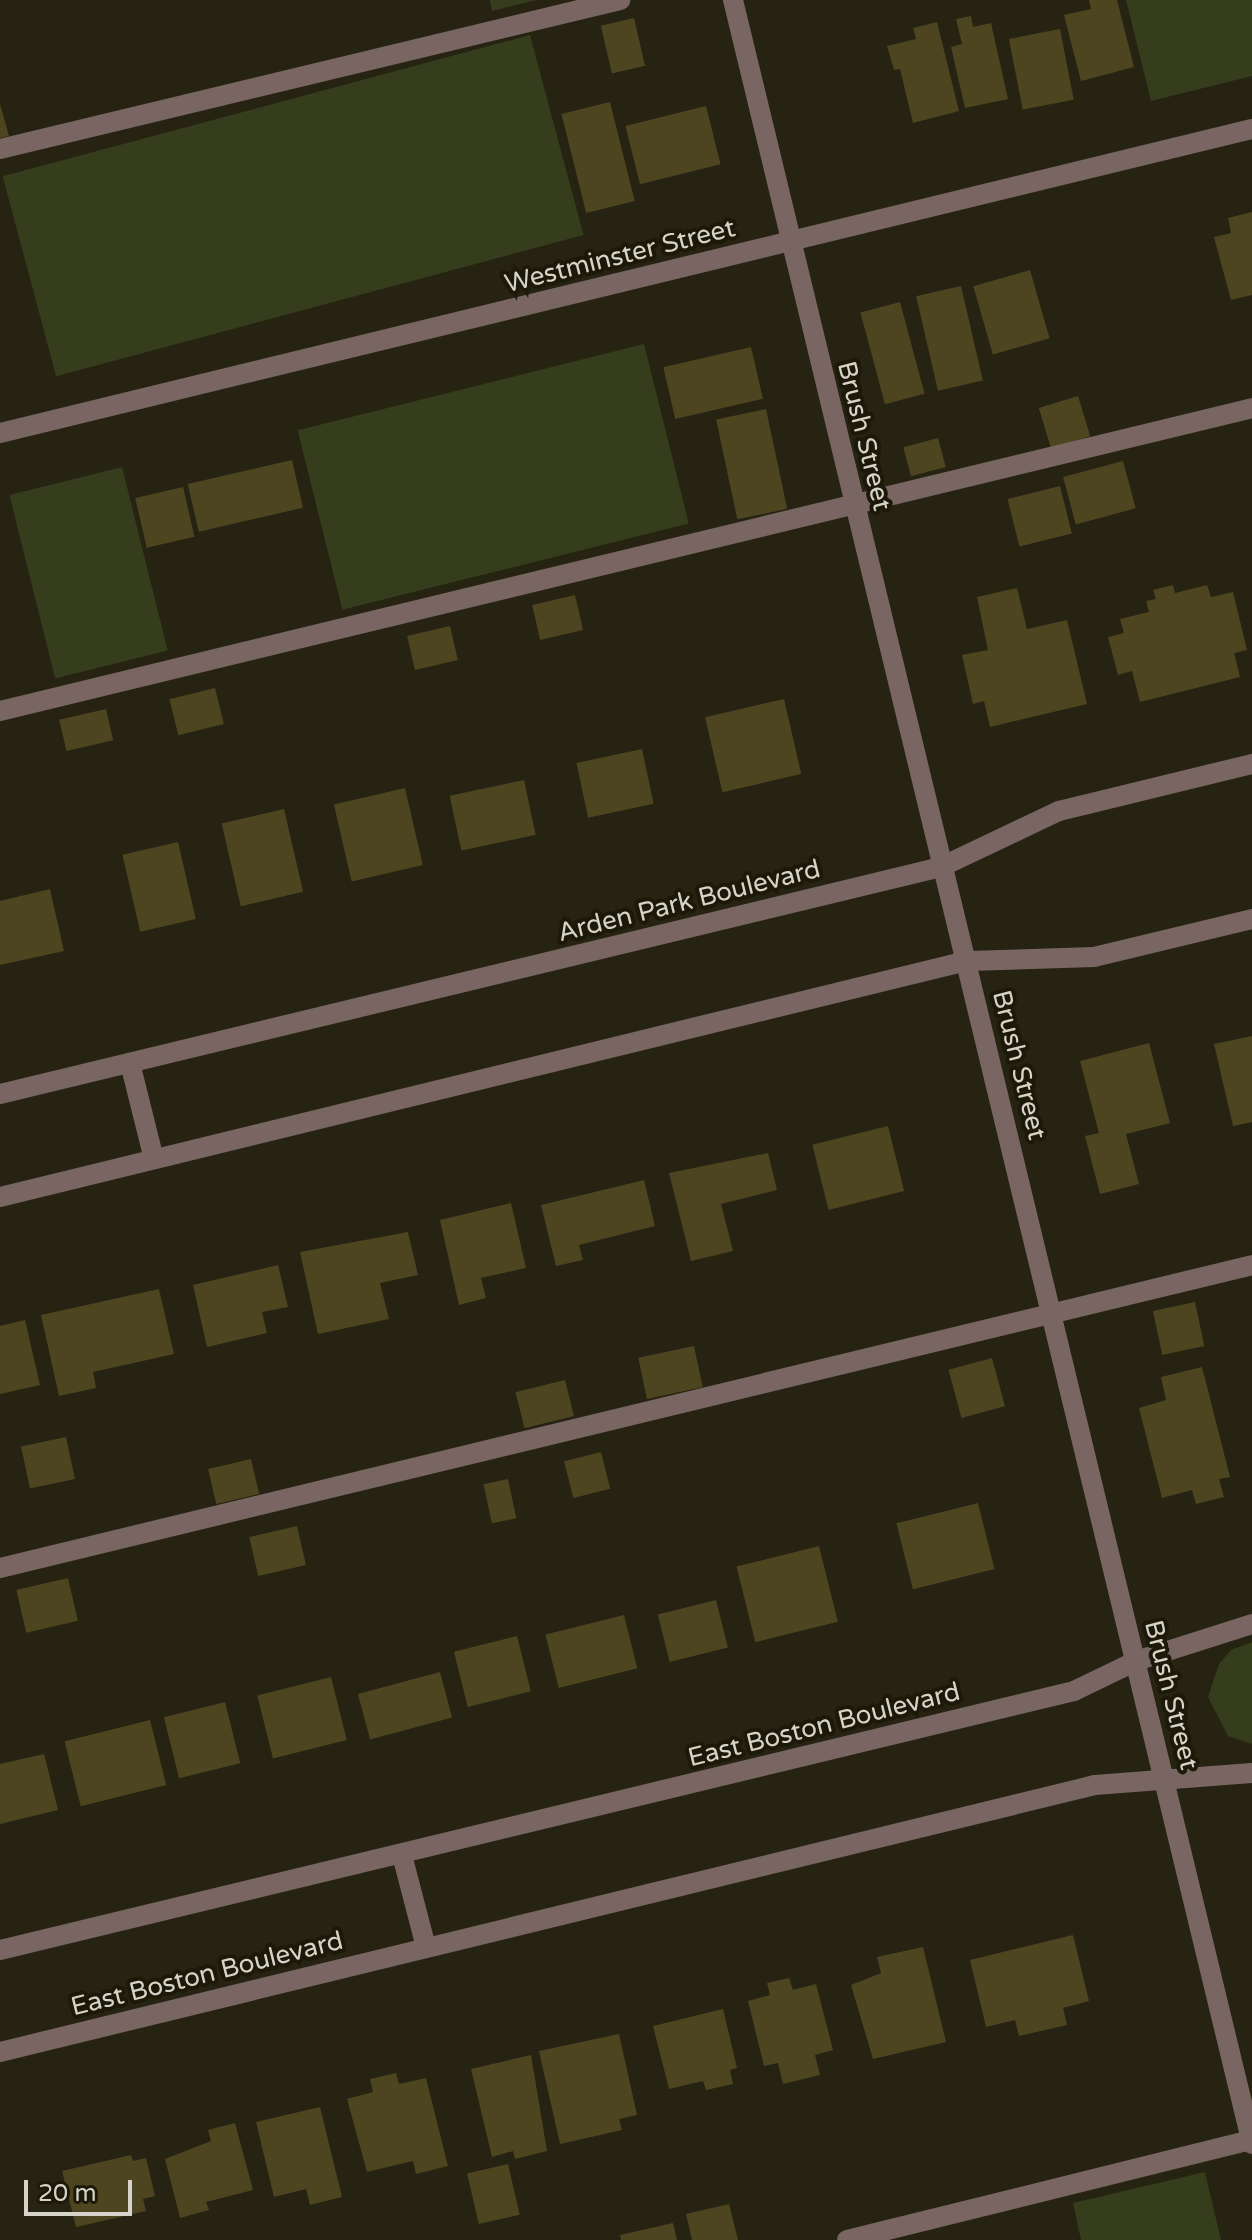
<!DOCTYPE html>
<style>
body{margin:0}
#map{position:relative;width:1252px;height:2240px;overflow:hidden;background:#262313;font-family:"Varela Round",sans-serif}
div>[style]{position:absolute}
[style*='--x']{left:calc(var(--x)*1px);top:calc(var(--y)*1px);width:calc(var(--w)*1px);rotate:calc(var(--a)*1deg)}
.green>*{inset:0;background:#353d1d;transform-origin:0 0}
.building>*{inset:0;background:#4d4520;transform-origin:0 0}
.minor>*{height:20px;margin:-10px;padding:0 10px;transform-origin:10px;border-radius:10px;background:#796662}
span{translate:-50% -50%;white-space:nowrap;text-align:center;line-height:1.15;-webkit-text-stroke:8px #1d1909;paint-order:stroke}
.street-label{font-size:26px;color:#d6d4ca}
.scale{position:absolute;left:24px;top:2180px;width:108px;height:36px;box-sizing:border-box;border:4px solid #d6d4ca;border-top:0;padding-left:10px;font-size:24px;line-height:28px;white-space:nowrap;color:#d6d4ca;-webkit-text-stroke:6px #1d1909;paint-order:stroke}
</style>
<div id="map">
<div class="green">
<i style="clip-path:polygon(490px 0,537px 0,492px 11px)"></i>
<i style="clip-path:polygon(1126px 0,1252px 0,1252px 76px,1151px 101px)"></i>
<i style="left:530px;top:35px;width:207px;height:546px;rotate:75deg"></i>
<i style="left:644px;top:344px;width:185px;height:357px;rotate:76deg"></i>
<i style="left:122px;top:467px;width:189px;height:116px;rotate:76deg"></i>
<i style="clip-path:polygon(1252px 1642px,1252px 1744px,1228px 1736px,1208px 1697px,1219px 1664px,1231px 1650px)"></i>
<i style="clip-path:polygon(1205px 2172px,1221px 2240px,1081px 2240px,1073px 2203px)"></i>
</div>
<div class="building">
<i style="clip-path:polygon(1089px 0,1117px 0,1134px 67px,1081px 81px,1064px 15px,1091px 9px)"></i>
<i style="clip-path:polygon(971px 16px,973px 27px,991px 23px,1008px 99px,965px 108px,951px 47px,962px 44px,956px 19px)"></i>
<i style="left:634px;top:18px;width:49px;height:34px;rotate:77deg"></i>
<i style="clip-path:polygon(937px 22px,959px 111px,913px 123px,900px 69px,894px 70px,887px 46px,916px 39px,913px 28px)"></i>
<i style="left:1060px;top:29px;width:72px;height:52px;rotate:79deg"></i>
<i style="left:610px;top:102px;width:102px;height:50px;rotate:76deg"></i>
<i style="clip-path:polygon(0 104px,9px 136px,0 138px)"></i>
<i style="left:706px;top:106px;width:60px;height:83px;rotate:76deg"></i>
<i style="clip-path:polygon(1252px 212px,1252px 295px,1231px 300px,1214px 237px,1231px 233px,1228px 218px)"></i>
<i style="left:1030px;top:270px;width:71px;height:59px;rotate:74deg"></i>
<i style="left:961px;top:286px;width:97px;height:46px;rotate:77deg"></i>
<i style="left:900px;top:302px;width:95px;height:41px;rotate:75deg"></i>
<i style="left:751px;top:347px;width:53px;height:90px;rotate:77deg"></i>
<i style="left:1078px;top:396px;width:42px;height:41px;rotate:73deg"></i>
<i style="left:766px;top:409px;width:102px;height:51px;rotate:78deg"></i>
<i style="left:938px;top:438px;width:30px;height:36px;rotate:75deg"></i>
<i style="left:292px;top:460px;width:49px;height:107px;rotate:77deg"></i>
<i style="left:1123px;top:461px;width:49px;height:62px;rotate:75deg"></i>
<i style="left:1060px;top:486px;width:49px;height:54px;rotate:76deg"></i>
<i style="left:183px;top:487px;width:51px;height:49px;rotate:77deg"></i>
<i style="clip-path:polygon(1173px 585px,1175px 593px,1207px 585px,1211px 597px,1233px 592px,1247px 650px,1234px 653px,1240px 677px,1140px 702px,1132px 671px,1118px 675px,1108px 637px,1124px 633px,1120px 619px,1149px 612px,1146px 601px,1156px 599px,1153px 590px)"></i>
<i style="clip-path:polygon(1017px 588px,1027px 629px,1067px 620px,1087px 704px,990px 727px,984px 701px,973px 704px,962px 655px,988px 650px,977px 597px)"></i>
<i style="left:575px;top:595px;width:36px;height:44px;rotate:77deg"></i>
<i style="left:450px;top:626px;width:35px;height:44px;rotate:77deg"></i>
<i style="left:215px;top:688px;width:37px;height:47px;rotate:76deg"></i>
<i style="left:784px;top:699px;width:77px;height:81px;rotate:77deg"></i>
<i style="left:106px;top:709px;width:32px;height:48px;rotate:77deg"></i>
<i style="left:642px;top:749px;width:56px;height:67px;rotate:78deg"></i>
<i style="left:524px;top:780px;width:56px;height:76px;rotate:78deg"></i>
<i style="left:405px;top:788px;width:79px;height:73px;rotate:77deg"></i>
<i style="left:284px;top:809px;width:85px;height:64px;rotate:77deg"></i>
<i style="left:178px;top:842px;width:79px;height:57px;rotate:77deg"></i>
<i style="clip-path:polygon(50px 889px,64px 951px,0 965px,0 901px)"></i>
<i style="clip-path:polygon(1252px 1036px,1252px 1122px,1233px 1126px,1214px 1044px)"></i>
<i style="clip-path:polygon(1149px 1043px,1170px 1123px,1126px 1134px,1139px 1184px,1100px 1194px,1085px 1136px,1099px 1133px,1080px 1061px)"></i>
<i style="left:888px;top:1126px;width:67px;height:78px;rotate:76deg"></i>
<i style="clip-path:polygon(768px 1153px,777px 1190px,721px 1204px,733px 1251px,691px 1261px,669px 1173px)"></i>
<i style="clip-path:polygon(644px 1180px,655px 1226px,579px 1245px,583px 1260px,556px 1266px,541px 1205px)"></i>
<i style="clip-path:polygon(511px 1203px,526px 1268px,481px 1278px,486px 1298px,459px 1305px,440px 1220px)"></i>
<i style="clip-path:polygon(408px 1232px,418px 1275px,380px 1283px,389px 1319px,318px 1334px,300px 1252px)"></i>
<i style="clip-path:polygon(278px 1265px,288px 1307px,262px 1312px,267px 1333px,207px 1347px,193px 1285px)"></i>
<i style="clip-path:polygon(159px 1289px,174px 1354px,93px 1372px,96px 1388px,59px 1396px,41px 1315px)"></i>
<i style="left:1195px;top:1302px;width:45px;height:43px;rotate:78deg"></i>
<i style="clip-path:polygon(25px 1320px,40px 1385px,0 1394px,0 1326px)"></i>
<i style="left:694px;top:1346px;width:42px;height:57px;rotate:78deg"></i>
<i style="left:992px;top:1358px;width:50px;height:45px;rotate:75deg"></i>
<i style="clip-path:polygon(1202px 1367px,1230px 1477px,1219px 1479px,1224px 1497px,1196px 1504px,1192px 1490px,1162px 1498px,1139px 1408px,1166px 1400px,1161px 1377px)"></i>
<i style="left:565px;top:1380px;width:37px;height:51px;rotate:76deg"></i>
<i style="left:66px;top:1437px;width:43px;height:46px;rotate:78deg"></i>
<i style="left:601px;top:1452px;width:38px;height:38px;rotate:76deg"></i>
<i style="left:251px;top:1459px;width:36px;height:44px;rotate:77deg"></i>
<i style="left:508px;top:1479px;width:40px;height:25px;rotate:78deg"></i>
<i style="left:978px;top:1503px;width:68px;height:84px;rotate:76deg"></i>
<i style="left:297px;top:1526px;width:40px;height:49px;rotate:77deg"></i>
<i style="left:819px;top:1546px;width:78px;height:85px;rotate:76deg"></i>
<i style="left:68px;top:1578px;width:44px;height:53px;rotate:77deg"></i>
<i style="left:716px;top:1600px;width:49px;height:60px;rotate:76deg"></i>
<i style="left:624px;top:1615px;width:55px;height:81px;rotate:76deg"></i>
<i style="left:517px;top:1636px;width:57px;height:65px;rotate:76deg"></i>
<i style="left:440px;top:1672px;width:47px;height:85px;rotate:75deg"></i>
<i style="left:331px;top:1677px;width:65px;height:76px;rotate:76deg"></i>
<i style="left:225px;top:1702px;width:63px;height:63px;rotate:76deg"></i>
<i style="left:150px;top:1720px;width:67px;height:88px;rotate:76deg"></i>
<i style="clip-path:polygon(44px 1754px,58px 1810px,0 1824px,0 1764px)"></i>
<i style="clip-path:polygon(1073px 1935px,1089px 2001px,1063px 2008px,1067px 2025px,1019px 2036px,1015px 2020px,986px 2027px,970px 1960px)"></i>
<i style="clip-path:polygon(923px 1947px,946px 2042px,873px 2059px,851px 1985px,881px 1973px,877px 1957px)"></i>
<i style="clip-path:polygon(789px 1978px,793px 1990px,816px 1984px,833px 2050px,815px 2055px,820px 2075px,783px 2084px,778px 2063px,764px 2066px,748px 2001px,770px 1995px,767px 1983px)"></i>
<i style="clip-path:polygon(723px 2009px,737px 2068px,730px 2070px,733px 2084px,706px 2090px,703px 2081px,669px 2089px,653px 2026px)"></i>
<i style="clip-path:polygon(619px 2034px,637px 2115px,619px 2119px,622px 2130px,560px 2144px,539px 2051px)"></i>
<i style="clip-path:polygon(531px 2055px,547px 2151px,515px 2159px,513px 2151px,492px 2157px,471px 2069px)"></i>
<i style="clip-path:polygon(396px 2073px,399px 2084px,426px 2078px,448px 2166px,416px 2174px,413px 2161px,367px 2172px,347px 2099px,373px 2092px,370px 2079px)"></i>
<i style="clip-path:polygon(320px 2107px,342px 2197px,310px 2205px,306px 2189px,274px 2197px,256px 2122px)"></i>
<i style="clip-path:polygon(235px 2123px,253px 2190px,206px 2202px,209px 2210px,180px 2218px,165px 2159px,211px 2141px,208px 2130px)"></i>
<i style="clip-path:polygon(131px 2155px,133px 2161px,146px 2158px,155px 2196px,143px 2199px,146px 2211px,76px 2227px,62px 2171px)"></i>
<i style="left:508px;top:2164px;width:52px;height:42px;rotate:77deg"></i>
<i style="clip-path:polygon(729px 2204px,738px 2240px,692px 2240px,686px 2214px)"></i>
<i style="clip-path:polygon(673px 2223px,677px 2240px,621px 2240px,620px 2235px)"></i>
</div>
<div class="minor">
<i style="--x:733;--y:0;--w:2206;--a:76.39"></i>
<i style="--x:0;--y:149;--w:638;--a:-13.51"></i>
<i style="--x:0;--y:433;--w:1288;--a:-13.65"></i>
<i style="--x:0;--y:711;--w:1288;--a:-13.6"></i>
<i style="--x:130;--y:1063;--w:99;--a:76"></i>
<i style="--x:0;--y:1094;--w:968;--a:-13.56"></i>
<i style="--x:941;--y:867;--w:131;--a:-25.4"></i>
<i style="--x:1059;--y:811;--w:199;--a:-13.7"></i>
<i style="--x:0;--y:1197;--w:995;--a:-13.72"></i>
<i style="--x:967;--y:961;--w:127;--a:-1.8"></i>
<i style="--x:1094;--y:957;--w:163;--a:-13.5"></i>
<i style="--x:0;--y:1568;--w:1288;--a:-13.6"></i>
<i style="--x:402;--y:1855;--w:95;--a:75.4"></i>
<i style="--x:0;--y:1950;--w:1105;--a:-13.56"></i>
<i style="--x:1074;--y:1691;--w:69;--a:-25.8"></i>
<i style="--x:1136;--y:1661;--w:122;--a:-17.7"></i>
<i style="--x:0;--y:2052;--w:1127;--a:-13.7"></i>
<i style="--x:1095;--y:1785;--w:157;--a:-4.4"></i>
<i style="--x:847;--y:2240;--w:417;--a:-13.9"></i>
</div>
<div class="street-label">
<span style="left:620px;top:256px;rotate:-14deg">Westminster Street</span>
<span style="left:864px;top:436px;rotate:76deg">Brush Street</span>
<span style="left:689px;top:901px;rotate:-14deg">Arden Park Boulevard</span>
<span style="left:1019px;top:1065px;rotate:76deg">Brush Street</span>
<span style="left:1171px;top:1695px;rotate:76deg">Brush Street</span>
<span style="left:824px;top:1725px;rotate:-14deg">East Boston Boulevard</span>
<span style="left:207px;top:1974px;rotate:-14deg">East Boston Boulevard</span>
</div>
<div class="scale">20 m</div>
</div>
